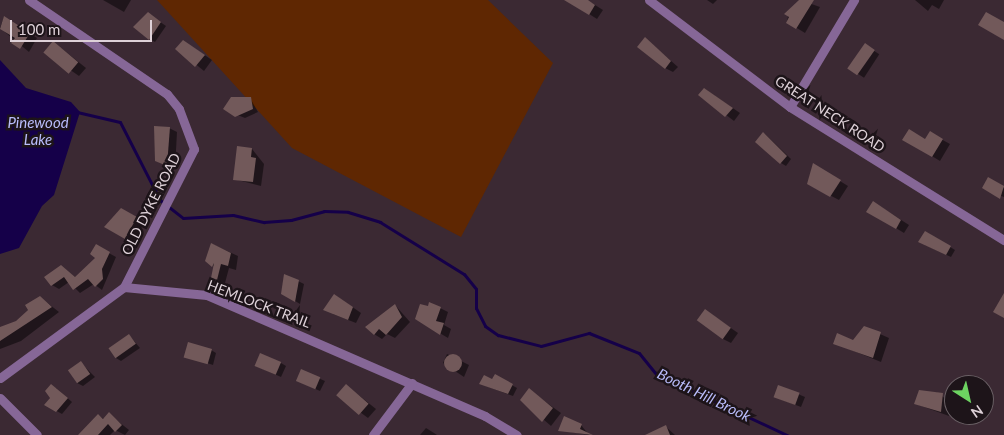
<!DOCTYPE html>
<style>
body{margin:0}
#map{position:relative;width:1004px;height:435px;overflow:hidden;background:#3b2933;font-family:Lato,sans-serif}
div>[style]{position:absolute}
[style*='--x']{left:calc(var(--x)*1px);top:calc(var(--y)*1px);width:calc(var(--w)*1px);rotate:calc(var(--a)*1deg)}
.green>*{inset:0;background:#5f2702}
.water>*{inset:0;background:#150049}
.shadow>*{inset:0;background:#0007;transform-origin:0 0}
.stream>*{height:3px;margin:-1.5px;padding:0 1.5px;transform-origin:1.5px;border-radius:1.5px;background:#150049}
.building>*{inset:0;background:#72595a;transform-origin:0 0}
.round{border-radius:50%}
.street>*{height:9px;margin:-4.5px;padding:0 4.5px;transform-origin:4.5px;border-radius:4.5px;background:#866797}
span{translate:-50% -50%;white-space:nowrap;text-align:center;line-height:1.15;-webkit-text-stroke:5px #1d1419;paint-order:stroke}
.street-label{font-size:14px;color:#ded1d8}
.water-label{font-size:15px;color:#b9bcfb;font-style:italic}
.north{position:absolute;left:944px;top:375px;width:50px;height:50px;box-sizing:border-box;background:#1d1419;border:1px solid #6a6065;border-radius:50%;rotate:145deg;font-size:14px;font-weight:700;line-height:20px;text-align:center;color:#ded1d8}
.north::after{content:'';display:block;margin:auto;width:18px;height:22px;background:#6dd361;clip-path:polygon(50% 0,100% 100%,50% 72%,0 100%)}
.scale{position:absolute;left:10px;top:20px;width:142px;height:22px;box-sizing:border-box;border:2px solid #ded1d8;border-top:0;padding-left:6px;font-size:15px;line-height:18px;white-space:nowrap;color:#ded1d8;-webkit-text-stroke:4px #1d1419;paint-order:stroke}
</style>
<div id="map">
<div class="green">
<i style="clip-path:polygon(157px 0,488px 0,553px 63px,461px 237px,292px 148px)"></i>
</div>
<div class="water">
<i style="clip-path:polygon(0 60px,26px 88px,71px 102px,80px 112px,54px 195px,42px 206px,19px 248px,0 254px)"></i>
</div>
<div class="shadow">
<i style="clip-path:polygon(103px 0,131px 0,124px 12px)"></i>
<i style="clip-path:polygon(567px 0,587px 0,603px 10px,597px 19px)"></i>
<i style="clip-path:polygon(707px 0,717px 0,713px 4px)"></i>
<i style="clip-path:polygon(800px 0,820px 7px,805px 33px,787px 22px,789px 10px)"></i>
<i style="clip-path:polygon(915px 0,944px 0,939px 9px,932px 5px,928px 11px)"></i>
<i style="clip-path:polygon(4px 17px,37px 38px,29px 52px,0 28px)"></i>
<i style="clip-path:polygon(153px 17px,166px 26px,155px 42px,150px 39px)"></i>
<i style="clip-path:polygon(646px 39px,678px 67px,673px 72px,665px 68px)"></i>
<i style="left:865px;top:45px;width:17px;height:28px;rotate:33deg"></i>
<i style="clip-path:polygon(191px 46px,212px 60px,204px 71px,177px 49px)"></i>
<i style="clip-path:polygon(61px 48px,86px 68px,79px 76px,46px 53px)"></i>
<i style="clip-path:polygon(705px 89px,740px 113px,734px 121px,700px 95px)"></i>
<i style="clip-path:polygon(250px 98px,258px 112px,245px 118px,230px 112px)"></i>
<i style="clip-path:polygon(169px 128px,177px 132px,175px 169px,156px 161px)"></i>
<i style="clip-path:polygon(764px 133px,791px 159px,786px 166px,781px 163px)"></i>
<i style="clip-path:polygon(930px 133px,950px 144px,940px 161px,904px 139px,926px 141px)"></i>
<i style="clip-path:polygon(252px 149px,264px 164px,261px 186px,234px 179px)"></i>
<i style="clip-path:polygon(814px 165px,848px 186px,839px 200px,816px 188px)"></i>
<i style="clip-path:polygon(989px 179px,1004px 188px,1004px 197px,991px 192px)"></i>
<i style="clip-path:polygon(881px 207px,909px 225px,904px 233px,868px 211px)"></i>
<i style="clip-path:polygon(122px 210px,144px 223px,133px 242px,106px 227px)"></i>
<i style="clip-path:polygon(926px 232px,955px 250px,951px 257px,925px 245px)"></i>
<i style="clip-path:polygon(212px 244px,238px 256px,236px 270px,229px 268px,225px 283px,213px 278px,215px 267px,206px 260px)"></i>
<i style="clip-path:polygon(96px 246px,116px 257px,102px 290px,94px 284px,80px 293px,69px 282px,59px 289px,52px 285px,46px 277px,61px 266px,76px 278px,96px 258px)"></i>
<i style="clip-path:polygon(298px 281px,304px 284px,300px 304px,282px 293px)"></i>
<i style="clip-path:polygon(335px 295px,361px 313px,356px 323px,333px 314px)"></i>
<i style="clip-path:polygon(40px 297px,59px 312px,21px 341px,0 349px,0 329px,17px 322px)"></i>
<i style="clip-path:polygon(395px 305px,410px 322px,395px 338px,387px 334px,382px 339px,374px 334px)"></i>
<i style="clip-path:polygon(440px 308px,448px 312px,444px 325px,451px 329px,448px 338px,416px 319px)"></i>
<i style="clip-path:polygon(705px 310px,738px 333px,731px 343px,723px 339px)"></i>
<i style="clip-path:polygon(864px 327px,889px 338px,881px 362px,834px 343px,853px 341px)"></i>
<i style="clip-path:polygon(129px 335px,140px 348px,121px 361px,116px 358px)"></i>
<i style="clip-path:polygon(211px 350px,216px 353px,213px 365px,186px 356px)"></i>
<i style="clip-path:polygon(447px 354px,469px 365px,464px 377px,443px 363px)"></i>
<i style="clip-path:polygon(81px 363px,95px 377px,83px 386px,77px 383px)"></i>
<i style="clip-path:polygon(281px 363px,286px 366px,281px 377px,256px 366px)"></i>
<i style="clip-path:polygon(302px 371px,325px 381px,320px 391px,302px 383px)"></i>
<i style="clip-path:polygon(495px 376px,517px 388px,513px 396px,486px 386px)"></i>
<i style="clip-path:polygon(346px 385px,376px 409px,368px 418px,337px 395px)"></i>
<i style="clip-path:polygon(779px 386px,805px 397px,801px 407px,780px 399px)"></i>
<i style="clip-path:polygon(56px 388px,72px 402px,62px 414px,46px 405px)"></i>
<i style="clip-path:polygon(529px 390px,561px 413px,551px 426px,521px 400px)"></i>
<i style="clip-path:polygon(936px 392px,953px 404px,949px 416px,916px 404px)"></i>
<i style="clip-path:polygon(109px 414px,129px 430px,125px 435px,115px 430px,110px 435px,85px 435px,98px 415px,104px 419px)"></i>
<i style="clip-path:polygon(581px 425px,589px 435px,559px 430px)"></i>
<i style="clip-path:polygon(665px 426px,675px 435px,648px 435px)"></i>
<i style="clip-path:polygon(426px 428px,434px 433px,437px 435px,420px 435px)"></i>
</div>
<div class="stream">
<i style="--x:77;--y:112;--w:44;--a:13.1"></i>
<i style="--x:120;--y:122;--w:88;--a:62.9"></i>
<i style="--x:160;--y:200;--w:29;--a:38"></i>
<i style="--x:183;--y:218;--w:50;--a:-3.4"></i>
<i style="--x:233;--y:215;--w:32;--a:13"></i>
<i style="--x:264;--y:222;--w:27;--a:-4"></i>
<i style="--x:291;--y:220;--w:34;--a:-15"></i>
<i style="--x:324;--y:211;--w:24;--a:2"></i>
<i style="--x:348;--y:212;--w:34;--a:17"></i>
<i style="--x:380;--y:222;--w:99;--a:31.8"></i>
<i style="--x:464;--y:274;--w:19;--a:51"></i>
<i style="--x:476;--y:289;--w:19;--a:90"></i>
<i style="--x:476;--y:308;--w:20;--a:63"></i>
<i style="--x:485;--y:326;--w:16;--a:35"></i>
<i style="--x:498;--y:335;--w:44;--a:14.3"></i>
<i style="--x:541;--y:346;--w:50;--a:-15.2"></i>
<i style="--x:589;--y:333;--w:54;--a:21.8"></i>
<i style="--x:639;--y:353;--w:27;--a:51"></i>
<i style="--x:656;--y:374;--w:145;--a:25"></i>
</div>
<div class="building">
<i style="clip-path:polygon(564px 0,588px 0,595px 5px,589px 15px)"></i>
<i style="clip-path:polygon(799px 0,814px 0,796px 29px,786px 23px,789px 17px,784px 14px)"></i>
<i style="clip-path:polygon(148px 12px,161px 22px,149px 40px,133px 27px)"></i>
<i style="clip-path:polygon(986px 12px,1004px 22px,1004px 40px,978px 25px)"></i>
<i style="clip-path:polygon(4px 16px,30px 33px,20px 49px,11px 43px,15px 38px,0 29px)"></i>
<i style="clip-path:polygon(645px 37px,671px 61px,665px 69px,637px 47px)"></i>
<i style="clip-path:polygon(183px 40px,205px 55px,195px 67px,175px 49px)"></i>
<i style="left:53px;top:41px;width:33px;height:15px;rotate:40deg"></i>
<i style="left:865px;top:43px;width:12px;height:31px;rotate:35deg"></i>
<i style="clip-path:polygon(704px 88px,733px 108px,725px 117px,698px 95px)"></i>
<i style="clip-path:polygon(231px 97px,251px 97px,253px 109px,235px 117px,223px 109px)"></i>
<i style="clip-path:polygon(154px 126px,170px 127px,167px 166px,155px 161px)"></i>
<i style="clip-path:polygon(909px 129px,925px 139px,930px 131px,943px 139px,932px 157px,902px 140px)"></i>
<i style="clip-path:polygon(763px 132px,787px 156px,780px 164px,755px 142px)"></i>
<i style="clip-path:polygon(237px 146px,252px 148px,251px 157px,256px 158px,253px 182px,233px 180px)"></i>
<i style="clip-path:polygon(813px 163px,841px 180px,830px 197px,807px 184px)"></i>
<i style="clip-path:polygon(988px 177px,1004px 186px,1000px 199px,982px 188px)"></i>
<i style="clip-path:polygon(873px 201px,901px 220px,896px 229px,866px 212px)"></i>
<i style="clip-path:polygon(121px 208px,137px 217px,125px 239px,104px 227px)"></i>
<i style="clip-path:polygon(925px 231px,951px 246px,946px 255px,918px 242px)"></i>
<i style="clip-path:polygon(211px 243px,231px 253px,228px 266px,221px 264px,217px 280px,211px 278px,214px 263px,212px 267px,205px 261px)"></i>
<i style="clip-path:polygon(96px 244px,110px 252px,102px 269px,103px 279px,95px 287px,88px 279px,73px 290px,64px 277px,51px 286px,44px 277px,61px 265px,75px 277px,95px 258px,90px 254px)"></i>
<i style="clip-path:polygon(284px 274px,299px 280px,295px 302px,281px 294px)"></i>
<i style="clip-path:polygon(1004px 293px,1004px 318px,993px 312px)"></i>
<i style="clip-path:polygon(334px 294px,353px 307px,348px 320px,323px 310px)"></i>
<i style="clip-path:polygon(40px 296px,52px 307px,0 341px,0 327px,16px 321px,28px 310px,25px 305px)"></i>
<i style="clip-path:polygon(429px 302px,441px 307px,436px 321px,444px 323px,440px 335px,415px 319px,420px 304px,428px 306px)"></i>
<i style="clip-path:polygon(395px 304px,402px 317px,386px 335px,379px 329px,374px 335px,365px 327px)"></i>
<i style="left:705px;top:309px;width:32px;height:14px;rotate:36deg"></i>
<i style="clip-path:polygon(864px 326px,881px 332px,873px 358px,833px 344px,837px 333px,853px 340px)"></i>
<i style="left:129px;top:334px;width:12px;height:25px;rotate:55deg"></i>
<i style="left:188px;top:342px;width:25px;height:16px;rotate:16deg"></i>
<i style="left:260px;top:353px;width:23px;height:14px;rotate:23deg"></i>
<i class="round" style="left:444px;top:354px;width:18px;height:18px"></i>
<i style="left:81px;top:361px;width:16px;height:16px;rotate:55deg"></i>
<i style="left:301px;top:369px;width:21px;height:13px;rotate:23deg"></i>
<i style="clip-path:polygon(495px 374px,513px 384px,508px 394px,479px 384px,484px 375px,492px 379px)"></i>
<i style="clip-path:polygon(51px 384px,68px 398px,56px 412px,44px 405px,50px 398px,45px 391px)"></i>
<i style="left:346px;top:384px;width:30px;height:15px;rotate:41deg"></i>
<i style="left:778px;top:385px;width:23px;height:13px;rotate:20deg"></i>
<i style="clip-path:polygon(529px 388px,553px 408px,542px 422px,520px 400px)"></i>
<i style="clip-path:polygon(919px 390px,943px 393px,941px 412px,914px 404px)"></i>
<i style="clip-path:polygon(109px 412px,122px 425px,115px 432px,108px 424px,98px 435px,78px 435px,98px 414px,103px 419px)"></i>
<i style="clip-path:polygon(564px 416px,582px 424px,580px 429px,593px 435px,558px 431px)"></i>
<i style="clip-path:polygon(666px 425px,670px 435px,645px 435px)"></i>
</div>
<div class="street">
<i style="--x:29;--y:0;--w:167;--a:34.3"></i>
<i style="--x:167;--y:94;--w:19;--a:51"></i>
<i style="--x:179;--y:109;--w:43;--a:69.4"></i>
<i style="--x:194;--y:149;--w:155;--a:116.9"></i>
<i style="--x:649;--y:0;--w:177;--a:37.2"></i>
<i style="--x:790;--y:107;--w:252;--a:31.9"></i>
<i style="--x:790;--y:107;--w:125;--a:-59.1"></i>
<i style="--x:0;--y:378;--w:154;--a:-36.3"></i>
<i style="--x:124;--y:287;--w:83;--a:5.5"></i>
<i style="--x:207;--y:295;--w:303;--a:23.5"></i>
<i style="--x:485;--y:416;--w:37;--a:31"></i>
<i style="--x:0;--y:398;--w:52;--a:45"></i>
<i style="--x:373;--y:435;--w:65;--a:-53.1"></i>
</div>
<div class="street-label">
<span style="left:830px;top:114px;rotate:33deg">GREAT NECK ROAD</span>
<span style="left:151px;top:204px;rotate:-63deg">OLD DYKE ROAD</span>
<span style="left:259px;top:304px;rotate:21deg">HEMLOCK TRAIL</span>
</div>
<div class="water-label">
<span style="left:38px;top:131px">Pinewood<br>Lake</span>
<span style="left:704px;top:395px;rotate:26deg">Booth Hill Brook</span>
</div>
<div class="north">N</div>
<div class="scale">100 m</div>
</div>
